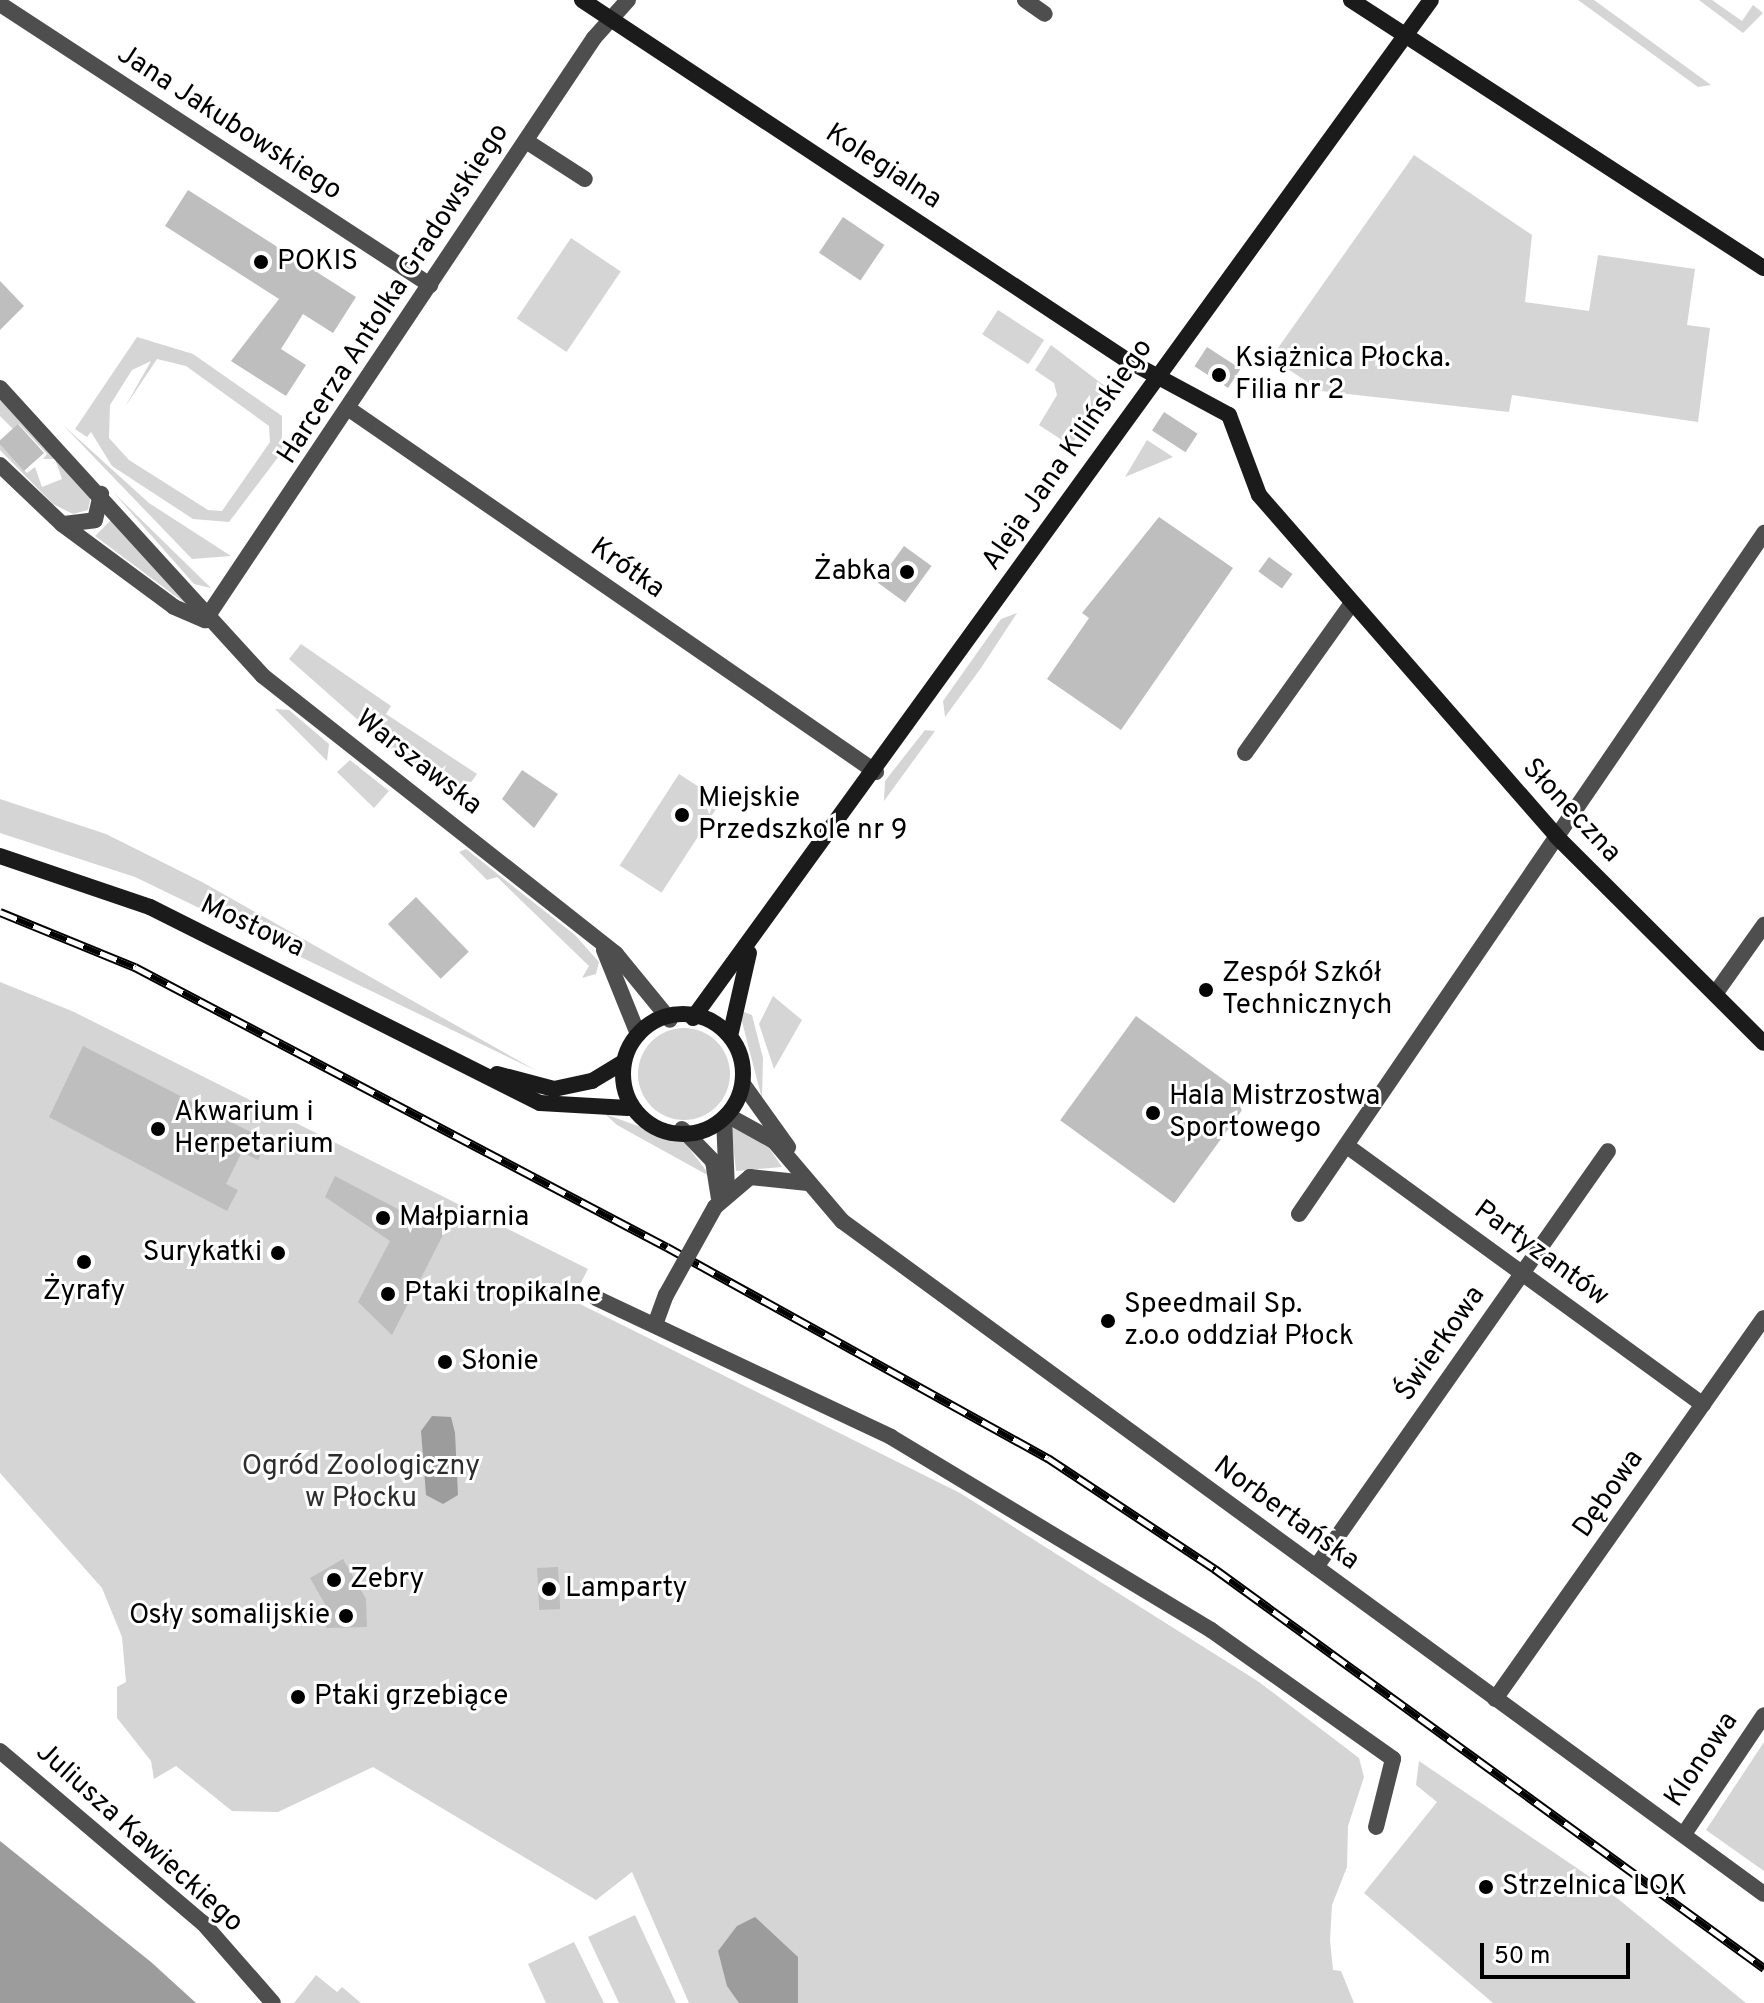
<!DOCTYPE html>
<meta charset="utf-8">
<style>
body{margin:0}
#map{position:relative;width:1764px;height:2003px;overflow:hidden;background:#fff;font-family:Overpass,sans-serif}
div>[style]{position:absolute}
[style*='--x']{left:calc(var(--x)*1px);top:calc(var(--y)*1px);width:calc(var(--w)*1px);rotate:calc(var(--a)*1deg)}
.green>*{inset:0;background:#d5d5d5;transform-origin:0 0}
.round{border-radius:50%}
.water>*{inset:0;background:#9c9c9c}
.building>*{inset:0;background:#bebebe;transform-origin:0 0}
.street>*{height:16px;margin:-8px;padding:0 8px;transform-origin:8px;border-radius:8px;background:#4e4e4e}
.secondary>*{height:16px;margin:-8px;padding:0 8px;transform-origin:8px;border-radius:8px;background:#1b1b1b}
.secondary>.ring{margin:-8px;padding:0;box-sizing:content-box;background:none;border:16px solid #1b1b1b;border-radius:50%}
.rail>*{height:9px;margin-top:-4.5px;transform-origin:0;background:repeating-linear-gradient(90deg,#fff 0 18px,#000 0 36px);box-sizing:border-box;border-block:2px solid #000}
.street-bridge>*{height:16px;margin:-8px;padding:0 8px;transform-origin:8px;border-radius:8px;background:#4e4e4e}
.dots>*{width:22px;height:22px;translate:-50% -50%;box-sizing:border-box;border:4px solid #fff;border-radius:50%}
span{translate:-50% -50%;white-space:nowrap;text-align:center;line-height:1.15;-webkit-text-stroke:6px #fff;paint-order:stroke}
.street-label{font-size:28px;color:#000}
.poi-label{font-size:28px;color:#000}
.left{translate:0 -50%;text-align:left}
.right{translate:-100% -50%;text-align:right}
.park-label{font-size:28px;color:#2c2c2c}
.scale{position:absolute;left:1480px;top:1943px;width:150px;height:36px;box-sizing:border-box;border:4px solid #000;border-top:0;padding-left:10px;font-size:24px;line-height:28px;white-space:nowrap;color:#000;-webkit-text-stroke:6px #fff;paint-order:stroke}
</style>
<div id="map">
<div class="green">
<i style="clip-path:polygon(1578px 0,1594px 0,1711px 85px,1698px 87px)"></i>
<i style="clip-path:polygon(1699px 0,1712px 0,1742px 21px,1753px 5px,1763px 13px,1743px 33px)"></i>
<i style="clip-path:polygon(1414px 155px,1532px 235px,1525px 302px,1589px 311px,1598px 255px,1695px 269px,1687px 325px,1710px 328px,1698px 422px,1512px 395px,1509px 412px,1321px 391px,1271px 358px)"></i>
<i style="left:571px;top:238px;width:60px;height:97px;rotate:34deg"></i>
<i style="left:998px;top:310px;width:55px;height:29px;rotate:33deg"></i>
<i style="clip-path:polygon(evenodd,137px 337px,193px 354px,282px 416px,282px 452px,229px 522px,193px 519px,112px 466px,91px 432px,87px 437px,75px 429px,137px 337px,157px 359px,186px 366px,269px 426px,270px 442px,222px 511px,208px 510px,129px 460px,109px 438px,110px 405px,132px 370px,151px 361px,125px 407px,157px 359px)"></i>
<i style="clip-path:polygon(1051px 345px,1106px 387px,1071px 446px,1039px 425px,1057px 395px,1054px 383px,1035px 370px)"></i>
<i style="clip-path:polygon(0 396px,91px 496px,88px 510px,73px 514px,53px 504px,0 450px,0 444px,27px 473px,35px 467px,42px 487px,62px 479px,55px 459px,43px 459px,47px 454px,19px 424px,13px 429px,0 416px)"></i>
<i style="clip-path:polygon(63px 425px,149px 503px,231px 556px,192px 559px)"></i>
<i style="clip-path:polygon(1147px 440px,1173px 457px,1125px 477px)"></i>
<i style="clip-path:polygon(113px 492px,211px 588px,194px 584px)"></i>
<i style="clip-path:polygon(112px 519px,186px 602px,186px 604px,95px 536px)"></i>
<i style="clip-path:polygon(1017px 613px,981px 668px,945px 717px,943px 701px,1001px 619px)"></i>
<i style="clip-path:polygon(301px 644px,391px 706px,386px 714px,477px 774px,461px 796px,451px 797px,384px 743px,289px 659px)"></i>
<i style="clip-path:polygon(275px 709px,289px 710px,329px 744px,327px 761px)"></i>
<i style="clip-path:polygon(925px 730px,935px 731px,884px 801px,885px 781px)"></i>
<i style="clip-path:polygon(350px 760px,389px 791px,374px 808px,337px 772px)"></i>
<i style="left:679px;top:774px;width:50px;height:109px;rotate:33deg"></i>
<i style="clip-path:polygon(0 799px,106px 834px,202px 882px,537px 1071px,135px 877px,0 833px)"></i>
<i style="clip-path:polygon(466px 849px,575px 935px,599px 962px,596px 974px,582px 978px,589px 966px,497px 877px,487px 880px,459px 852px)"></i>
<i style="clip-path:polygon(0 982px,72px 1011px,588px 1269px,572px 1300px,960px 1493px,1259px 1682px,1359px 1758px,1364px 1777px,1348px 1826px,1347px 1867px,1332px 1905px,1330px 1940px,1333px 1970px,1341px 1971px,1354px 2003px,689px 2003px,632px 1872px,596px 1900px,373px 1767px,278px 1812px,232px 1811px,176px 1766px,154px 1779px,151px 1761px,117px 1718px,117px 1687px,126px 1682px,122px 1637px,102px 1588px,0 1473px)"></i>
<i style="clip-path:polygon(773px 996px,802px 1020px,774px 1069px,759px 1024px)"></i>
<i style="clip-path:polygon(739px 1010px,752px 1015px,763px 1058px,762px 1099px)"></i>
<i class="round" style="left:638px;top:1028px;width:92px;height:92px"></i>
<i style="clip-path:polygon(605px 1114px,685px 1143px,711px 1177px,617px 1125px)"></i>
<i style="clip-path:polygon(731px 1126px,767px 1145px,782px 1167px,736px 1171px)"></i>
<i style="clip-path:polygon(1764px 1742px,1764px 1871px,1706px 1830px)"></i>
<i style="clip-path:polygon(1419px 1761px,1596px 1881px,1746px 2003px,1493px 2003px,1364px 1893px,1437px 1802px,1416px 1785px)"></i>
<i style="clip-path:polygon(635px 1915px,676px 2003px,619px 2003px,588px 1937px)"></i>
<i style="clip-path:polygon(574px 1942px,604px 2003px,546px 2003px,528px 1964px)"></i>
<i style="clip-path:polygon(316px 1975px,337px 1992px,342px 1987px,361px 2003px,294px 2003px)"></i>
</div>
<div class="water">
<i style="clip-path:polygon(432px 1416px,451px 1417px,455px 1433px,458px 1495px,443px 1504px,426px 1495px,421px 1431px)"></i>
<i style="clip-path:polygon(0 1841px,151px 1962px,196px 2003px,0 2003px)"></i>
<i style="clip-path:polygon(755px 1917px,798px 1957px,798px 2003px,739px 2003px,727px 1986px,718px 1951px,737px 1926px)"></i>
</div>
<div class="building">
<i style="clip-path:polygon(188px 190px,356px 297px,333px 333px,303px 314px,281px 349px,306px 365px,286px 396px,231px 361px,279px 299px,165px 226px)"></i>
<i style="left:843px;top:217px;width:50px;height:43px;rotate:34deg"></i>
<i style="clip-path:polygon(0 281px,24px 306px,0 330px)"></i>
<i style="left:1207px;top:347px;width:40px;height:23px;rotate:33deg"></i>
<i style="left:1164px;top:412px;width:40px;height:22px;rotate:33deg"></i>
<i style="left:18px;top:424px;width:39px;height:27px;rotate:48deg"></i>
<i style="clip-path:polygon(1159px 517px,1233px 568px,1121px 730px,1047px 679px,1089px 618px,1082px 613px)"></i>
<i style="left:904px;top:546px;width:34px;height:45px;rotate:36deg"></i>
<i style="left:1269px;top:557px;width:29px;height:18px;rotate:36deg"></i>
<i style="clip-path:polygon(522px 770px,558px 794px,534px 828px,502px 799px)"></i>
<i style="left:416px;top:897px;width:76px;height:39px;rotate:46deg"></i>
<i style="left:1136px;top:1016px;width:141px;height:129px;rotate:36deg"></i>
<i style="clip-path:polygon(83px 1046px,268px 1141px,258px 1160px,242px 1152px,226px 1184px,238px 1190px,227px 1211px,49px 1117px)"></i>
<i style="clip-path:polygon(335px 1176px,430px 1226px,434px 1218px,448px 1225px,392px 1335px,358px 1302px,390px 1241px,325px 1197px)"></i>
<i style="clip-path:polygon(343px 1559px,366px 1599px,367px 1627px,326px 1628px,326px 1606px,310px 1578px)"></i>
<i style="left:558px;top:1567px;width:42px;height:21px;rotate:87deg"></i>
</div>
<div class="street">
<i style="--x:1025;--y:0;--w:24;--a:35"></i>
<i style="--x:0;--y:4;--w:514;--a:33.16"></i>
<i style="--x:526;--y:141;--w:70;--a:32.8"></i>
<i style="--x:0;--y:388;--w:390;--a:47.6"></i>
<i style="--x:263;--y:676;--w:449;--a:38.2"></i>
<i style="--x:616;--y:954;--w:85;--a:50.7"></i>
<i style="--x:349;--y:409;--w:640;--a:34.56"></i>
<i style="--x:0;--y:465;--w:86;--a:43.6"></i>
<i style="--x:62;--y:524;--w:139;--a:36.5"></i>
<i style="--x:174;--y:607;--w:34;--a:23"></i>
<i style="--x:64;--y:524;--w:31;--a:-7"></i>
<i style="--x:95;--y:520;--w:27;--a:-77"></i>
<i style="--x:205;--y:620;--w:700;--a:-56.24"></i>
<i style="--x:594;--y:38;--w:51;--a:-48.2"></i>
<i style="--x:1245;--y:753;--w:184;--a:-54.5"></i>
<i style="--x:604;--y:950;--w:91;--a:68"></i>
<i style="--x:1715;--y:994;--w:85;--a:-54.6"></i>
<i style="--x:745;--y:1087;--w:74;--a:54.4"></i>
<i style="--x:727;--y:1115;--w:54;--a:29"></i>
<i style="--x:774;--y:1141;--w:105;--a:49.6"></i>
<i style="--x:842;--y:1221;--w:1141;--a:36.13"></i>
<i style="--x:724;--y:1118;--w:72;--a:87.6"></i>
<i style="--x:682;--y:1129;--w:45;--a:45.9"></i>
<i style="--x:713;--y:1161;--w:37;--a:81"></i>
<i style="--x:1347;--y:1146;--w:440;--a:36"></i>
<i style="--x:715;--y:1207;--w:46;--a:-40.6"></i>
<i style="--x:750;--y:1177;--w:58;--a:5.9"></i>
<i style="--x:1299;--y:1214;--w:825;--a:-55.67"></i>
<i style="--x:596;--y:1298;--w:326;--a:25.2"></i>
<i style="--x:891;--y:1437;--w:374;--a:31.1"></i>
<i style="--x:1211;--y:1630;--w:223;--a:35.3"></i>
<i style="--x:1393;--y:1759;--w:70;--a:104"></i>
<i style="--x:656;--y:1322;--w:29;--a:-70"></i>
<i style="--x:1316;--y:1567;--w:508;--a:-54.93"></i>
<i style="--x:1495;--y:1699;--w:466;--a:-54.8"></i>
<i style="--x:0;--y:1751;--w:266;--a:40.3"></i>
<i style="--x:203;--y:1923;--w:106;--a:48.8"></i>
<i style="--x:1684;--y:1834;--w:143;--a:-56.1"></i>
</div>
<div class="secondary">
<i style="--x:582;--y:0;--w:651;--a:33.47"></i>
<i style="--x:1125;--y:359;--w:118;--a:28.3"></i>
<i style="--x:1229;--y:415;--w:85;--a:69.4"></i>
<i style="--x:1259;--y:495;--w:452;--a:48.9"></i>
<i style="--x:1556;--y:836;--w:293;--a:44.9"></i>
<i style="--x:1351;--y:0;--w:492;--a:33"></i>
<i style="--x:0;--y:856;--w:158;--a:18.8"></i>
<i style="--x:150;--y:907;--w:436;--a:26.7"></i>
<i style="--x:540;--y:1103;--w:88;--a:3.3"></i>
<i class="ring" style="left:623px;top:1014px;width:104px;height:104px"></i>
<i style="--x:693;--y:1018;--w:1257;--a:-54.06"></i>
<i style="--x:731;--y:1032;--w:81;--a:-77.2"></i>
<i style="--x:497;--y:1074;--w:59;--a:14.7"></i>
<i style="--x:554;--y:1089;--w:39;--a:-12"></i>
<i style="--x:592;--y:1081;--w:35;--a:-31"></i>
</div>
<div class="rail">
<i style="--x:0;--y:912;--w:146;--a:22.2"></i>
<i style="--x:135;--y:967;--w:601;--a:27.76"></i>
<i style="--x:667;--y:1247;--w:436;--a:29"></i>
<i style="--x:1048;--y:1458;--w:201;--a:33.6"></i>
<i style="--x:1215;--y:1569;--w:679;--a:36.01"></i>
</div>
<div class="street-bridge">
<i style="--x:666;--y:1295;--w:101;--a:-60.9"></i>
</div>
<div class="dots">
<i style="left:261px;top:262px;background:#000"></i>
<i style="left:1219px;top:375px;background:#000"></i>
<i style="left:907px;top:572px;background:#000"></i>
<i style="left:682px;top:815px;background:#000"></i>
<i style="left:1206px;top:990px;background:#000"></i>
<i style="left:1153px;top:1113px;background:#000"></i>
<i style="left:158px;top:1129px;background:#000"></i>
<i style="left:383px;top:1218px;background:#000"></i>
<i style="left:278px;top:1253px;background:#000"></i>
<i style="left:84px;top:1262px;background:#000"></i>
<i style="left:388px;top:1294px;background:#000"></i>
<i style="left:1108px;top:1321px;background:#000"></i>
<i style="left:445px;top:1362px;background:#000"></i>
<i style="left:334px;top:1580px;background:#000"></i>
<i style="left:549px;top:1589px;background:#000"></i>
<i style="left:346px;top:1616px;background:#000"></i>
<i style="left:298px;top:1697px;background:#000"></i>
<i style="left:1486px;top:1887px;background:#000"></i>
</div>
<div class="street-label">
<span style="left:229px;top:123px;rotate:33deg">Jana Jakubowskiego</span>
<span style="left:883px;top:167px;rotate:33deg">Kolegialna</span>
<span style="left:394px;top:294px;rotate:-57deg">Harcerza Antolka Gradowskiego</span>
<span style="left:1068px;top:455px;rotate:-55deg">Aleja Jana Kilińskiego</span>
<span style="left:627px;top:569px;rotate:35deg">Krótka</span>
<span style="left:418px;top:763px;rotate:38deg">Warszawska</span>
<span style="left:1571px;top:811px;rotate:47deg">Słoneczna</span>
<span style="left:252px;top:927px;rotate:25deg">Mostowa</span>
<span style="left:1541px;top:1254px;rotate:36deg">Partyzantów</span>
<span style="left:1441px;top:1344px;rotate:-55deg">Świerkowa</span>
<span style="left:1609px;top:1494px;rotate:-55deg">Dębowa</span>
<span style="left:1286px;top:1514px;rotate:36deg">Norbertańska</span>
<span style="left:1702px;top:1760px;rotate:-56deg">Klonowa</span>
<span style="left:139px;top:1838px;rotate:42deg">Juliusza Kawieckiego</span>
</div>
<div class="poi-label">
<span class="left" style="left:277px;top:262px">POKIS</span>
<span class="left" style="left:1235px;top:375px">Książnica Płocka.<br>Filia nr 2</span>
<span class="right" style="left:891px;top:572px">Żabka</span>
<span class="left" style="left:698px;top:815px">Miejskie<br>Przedszkole nr 9</span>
<span class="left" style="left:1222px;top:990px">Zespół Szkół<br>Technicznych</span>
<span class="left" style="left:1169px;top:1113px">Hala Mistrzostwa<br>Sportowego</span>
<span class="left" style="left:174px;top:1129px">Akwarium i<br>Herpetarium</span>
<span class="left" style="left:399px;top:1218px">Małpiarnia</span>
<span class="right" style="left:262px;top:1253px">Surykatki</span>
<span style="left:84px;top:1292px">Żyrafy</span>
<span class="left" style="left:404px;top:1294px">Ptaki tropikalne</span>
<span class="left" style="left:1124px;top:1321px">Speedmail Sp.<br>z.o.o oddział Płock</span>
<span class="left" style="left:461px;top:1362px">Słonie</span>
<span class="left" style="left:350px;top:1580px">Zebry</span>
<span class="left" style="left:565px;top:1589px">Lamparty</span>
<span class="right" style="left:330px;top:1616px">Osły somalijskie</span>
<span class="left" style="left:314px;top:1697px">Ptaki grzebiące</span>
<span class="left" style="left:1502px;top:1887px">Strzelnica LOK</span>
</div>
<div class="park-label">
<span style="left:361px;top:1483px">Ogród Zoologiczny<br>w Płocku</span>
</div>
<div class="scale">50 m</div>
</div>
